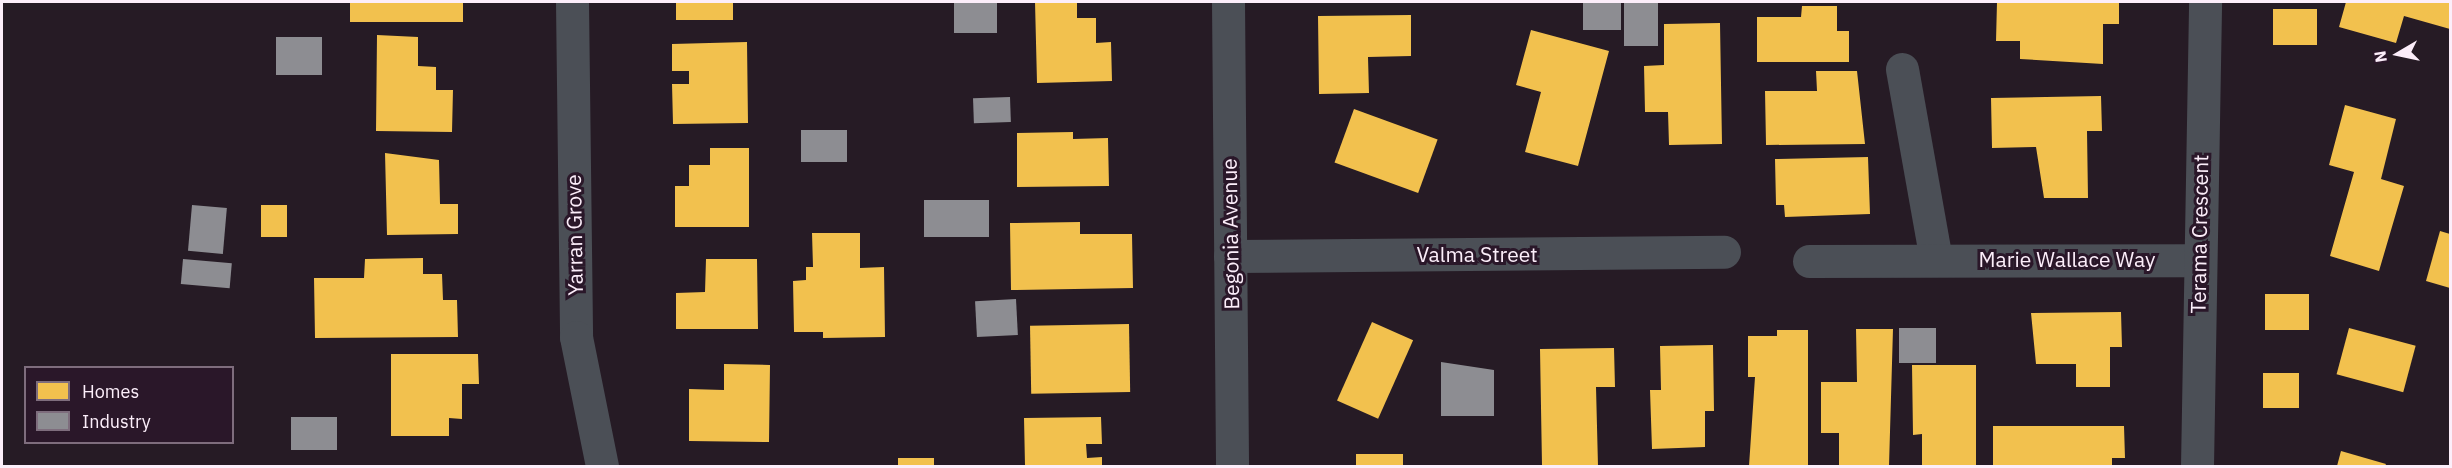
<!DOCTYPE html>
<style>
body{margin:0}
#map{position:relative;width:2452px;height:468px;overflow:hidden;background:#261b25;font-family:"IBM Plex Sans",sans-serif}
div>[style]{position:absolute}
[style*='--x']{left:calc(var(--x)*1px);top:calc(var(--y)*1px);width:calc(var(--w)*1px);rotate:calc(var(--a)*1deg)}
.homes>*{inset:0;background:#f2c14e;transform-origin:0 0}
.industry>*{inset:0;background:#8d8d92;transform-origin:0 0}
.street>*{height:33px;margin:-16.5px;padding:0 16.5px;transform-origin:16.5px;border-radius:16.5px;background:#4b4f56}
span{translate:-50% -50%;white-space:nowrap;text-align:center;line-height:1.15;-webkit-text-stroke:6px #2a1729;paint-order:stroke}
.street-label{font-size:21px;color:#fceefa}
.frame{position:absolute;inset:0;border:3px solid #fceefa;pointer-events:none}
.legend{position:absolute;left:24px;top:366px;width:210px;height:78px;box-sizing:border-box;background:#2a1729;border:2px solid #7e6d7d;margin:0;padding:8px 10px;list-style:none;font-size:18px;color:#fceefa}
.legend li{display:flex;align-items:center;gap:12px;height:30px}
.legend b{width:30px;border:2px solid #7e6d7d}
.north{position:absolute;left:2368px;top:24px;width:60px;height:60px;-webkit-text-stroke:4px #2a1729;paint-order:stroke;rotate:261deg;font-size:16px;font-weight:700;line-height:24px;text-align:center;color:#fceefa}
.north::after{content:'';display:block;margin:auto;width:21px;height:27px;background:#fceefa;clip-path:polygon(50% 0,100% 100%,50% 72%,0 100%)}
</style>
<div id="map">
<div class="homes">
<i style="left:350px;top:2px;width:113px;height:20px"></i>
<i style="left:676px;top:2px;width:57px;height:18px"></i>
<i style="clip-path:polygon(1035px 2px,1077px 2px,1077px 18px,1096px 18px,1096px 43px,1111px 42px,1112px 81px,1037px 83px)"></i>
<i style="clip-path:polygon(1997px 2px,2119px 2px,2119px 24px,2103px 24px,2103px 64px,2020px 59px,2020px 41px,1996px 41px)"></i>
<i style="clip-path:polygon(2346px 2px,2450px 2px,2450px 29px,2404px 16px,2396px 43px,2339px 27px)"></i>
<i style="clip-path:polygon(1802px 6px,1837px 6px,1837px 31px,1849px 31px,1849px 62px,1757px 62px,1757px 17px,1801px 17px)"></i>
<i style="left:2273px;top:9px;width:44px;height:36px"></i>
<i style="clip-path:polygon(1411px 15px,1411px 56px,1368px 57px,1369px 93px,1319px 94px,1318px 16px)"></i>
<i style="clip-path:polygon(1720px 23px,1722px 144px,1669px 145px,1668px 112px,1645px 112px,1644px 66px,1664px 65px,1664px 24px)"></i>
<i style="clip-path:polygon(1531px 30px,1609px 51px,1578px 166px,1525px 152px,1541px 92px,1516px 85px)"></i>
<i style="clip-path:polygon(377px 35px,418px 37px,418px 66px,436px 67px,436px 90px,453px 90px,452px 132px,376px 131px)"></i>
<i style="clip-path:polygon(747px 42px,748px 123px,673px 124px,672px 84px,689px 84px,689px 71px,672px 71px,672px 44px)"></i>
<i style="clip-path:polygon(1816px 71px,1857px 71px,1865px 144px,1766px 145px,1765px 91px,1817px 91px)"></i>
<i style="clip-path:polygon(2101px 96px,2102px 131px,2087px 131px,2088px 198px,2044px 198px,2036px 147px,1992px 148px,1991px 98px)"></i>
<i style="clip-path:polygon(2345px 105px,2396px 119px,2381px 179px,2404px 186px,2379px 271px,2330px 256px,2354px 172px,2329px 165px)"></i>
<i style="left:1354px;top:109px;width:89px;height:57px;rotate:20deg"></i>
<i style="clip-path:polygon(1073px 132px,1073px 139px,1108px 138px,1109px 186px,1017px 187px,1017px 133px)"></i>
<i style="clip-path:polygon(710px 148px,749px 148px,749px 227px,675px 227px,675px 186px,689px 186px,689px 165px,710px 165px)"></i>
<i style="clip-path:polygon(385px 153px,439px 160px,440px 204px,458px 204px,458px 234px,387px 235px)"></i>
<i style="clip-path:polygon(1868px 157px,1870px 214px,1785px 217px,1784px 205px,1776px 205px,1775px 159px)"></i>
<i style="left:287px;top:205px;width:32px;height:26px;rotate:90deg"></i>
<i style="clip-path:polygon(1080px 222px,1080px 234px,1132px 234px,1133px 288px,1011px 290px,1010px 223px)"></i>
<i style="clip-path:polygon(2440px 231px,2450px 234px,2450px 288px,2426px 281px)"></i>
<i style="clip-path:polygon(812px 233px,860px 233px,860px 268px,884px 267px,885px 337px,823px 338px,823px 332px,794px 332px,793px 281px,806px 280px,806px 267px,813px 267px)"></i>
<i style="clip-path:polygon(423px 258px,423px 274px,442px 274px,443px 300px,457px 300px,458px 337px,315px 338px,314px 278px,364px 278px,365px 259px)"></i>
<i style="clip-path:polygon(706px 259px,757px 259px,758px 329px,676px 329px,676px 293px,705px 292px)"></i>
<i style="left:2309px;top:294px;width:36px;height:44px;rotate:90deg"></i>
<i style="clip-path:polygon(2121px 312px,2122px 347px,2110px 347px,2110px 387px,2076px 387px,2076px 364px,2036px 364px,2031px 313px)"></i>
<i style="left:1372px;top:322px;width:45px;height:86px;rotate:24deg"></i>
<i style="left:1129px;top:324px;width:68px;height:99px;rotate:89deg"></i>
<i style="left:2349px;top:328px;width:69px;height:48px;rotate:15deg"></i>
<i style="clip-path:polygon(1856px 329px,1893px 329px,1889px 466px,1839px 466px,1839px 433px,1821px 433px,1821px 382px,1857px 382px)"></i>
<i style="clip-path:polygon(1777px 330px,1808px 330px,1808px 466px,1749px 466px,1755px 377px,1748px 377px,1748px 336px,1777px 336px)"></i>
<i style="clip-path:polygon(1713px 345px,1714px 411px,1705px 411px,1705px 447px,1652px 449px,1650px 390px,1661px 390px,1660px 346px)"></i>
<i style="clip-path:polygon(1614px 348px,1615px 387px,1596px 387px,1598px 466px,1542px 466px,1540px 349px)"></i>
<i style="clip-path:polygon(391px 354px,478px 354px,479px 384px,462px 384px,462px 419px,449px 418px,449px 436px,391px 436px)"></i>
<i style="clip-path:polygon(724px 364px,770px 365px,769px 442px,689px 441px,689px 389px,724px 390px)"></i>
<i style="clip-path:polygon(1912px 365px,1976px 365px,1976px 466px,1922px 466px,1922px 434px,1913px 435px)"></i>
<i style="left:2263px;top:373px;width:36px;height:35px"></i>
<i style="clip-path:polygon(1101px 417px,1102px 444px,1086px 444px,1087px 458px,1102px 457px,1102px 466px,1025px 466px,1024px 418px)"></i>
<i style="clip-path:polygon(1993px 426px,2124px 426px,2125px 458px,2112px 458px,2112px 466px,1993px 466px)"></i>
<i style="clip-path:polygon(2341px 451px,2386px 464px,2385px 466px,2337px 466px)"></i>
<i style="left:1403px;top:454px;width:12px;height:47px;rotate:90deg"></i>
<i style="left:934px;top:458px;width:8px;height:36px;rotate:90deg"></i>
</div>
<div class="industry">
<i style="left:954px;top:2px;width:43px;height:31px"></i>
<i style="left:1583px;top:2px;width:38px;height:28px"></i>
<i style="left:1624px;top:2px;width:34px;height:44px"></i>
<i style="left:276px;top:37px;width:46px;height:38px"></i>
<i style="left:1010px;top:97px;width:25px;height:37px;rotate:88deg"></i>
<i style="left:801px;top:130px;width:46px;height:32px"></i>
<i style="left:924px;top:200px;width:65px;height:37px"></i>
<i style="left:192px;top:205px;width:35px;height:46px;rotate:5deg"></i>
<i style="left:183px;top:259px;width:49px;height:25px;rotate:5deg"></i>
<i style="left:1016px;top:299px;width:36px;height:41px;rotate:87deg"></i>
<i style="left:1899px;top:328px;width:37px;height:35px"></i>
<i style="clip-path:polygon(1441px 362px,1494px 370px,1494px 416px,1441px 416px)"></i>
<i style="left:291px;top:417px;width:46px;height:33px"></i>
</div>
<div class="street">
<i style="--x:572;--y:2;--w:335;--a:89.3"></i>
<i style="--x:576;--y:337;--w:132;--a:78.6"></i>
<i style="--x:1228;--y:2;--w:464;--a:89.5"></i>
<i style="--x:1902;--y:69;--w:194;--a:79.9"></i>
<i style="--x:1230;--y:256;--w:494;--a:-0.5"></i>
<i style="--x:1809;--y:261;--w:389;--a:-0.1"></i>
<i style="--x:2197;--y:466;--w:464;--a:-89"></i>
</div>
<div class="street-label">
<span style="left:1230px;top:234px;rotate:-91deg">Begonia Avenue</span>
<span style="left:2199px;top:234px;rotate:-89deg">Terama Crescent</span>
<span style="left:574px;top:235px;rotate:-91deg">Yarran Grove</span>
<span style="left:1477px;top:254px">Valma Street</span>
<span style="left:2067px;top:259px">Marie Wallace Way</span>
</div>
<div class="frame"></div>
<ul class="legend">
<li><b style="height:16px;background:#f2c14e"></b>Homes</li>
<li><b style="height:16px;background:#8d8d92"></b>Industry</li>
</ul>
<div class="north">N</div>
</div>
